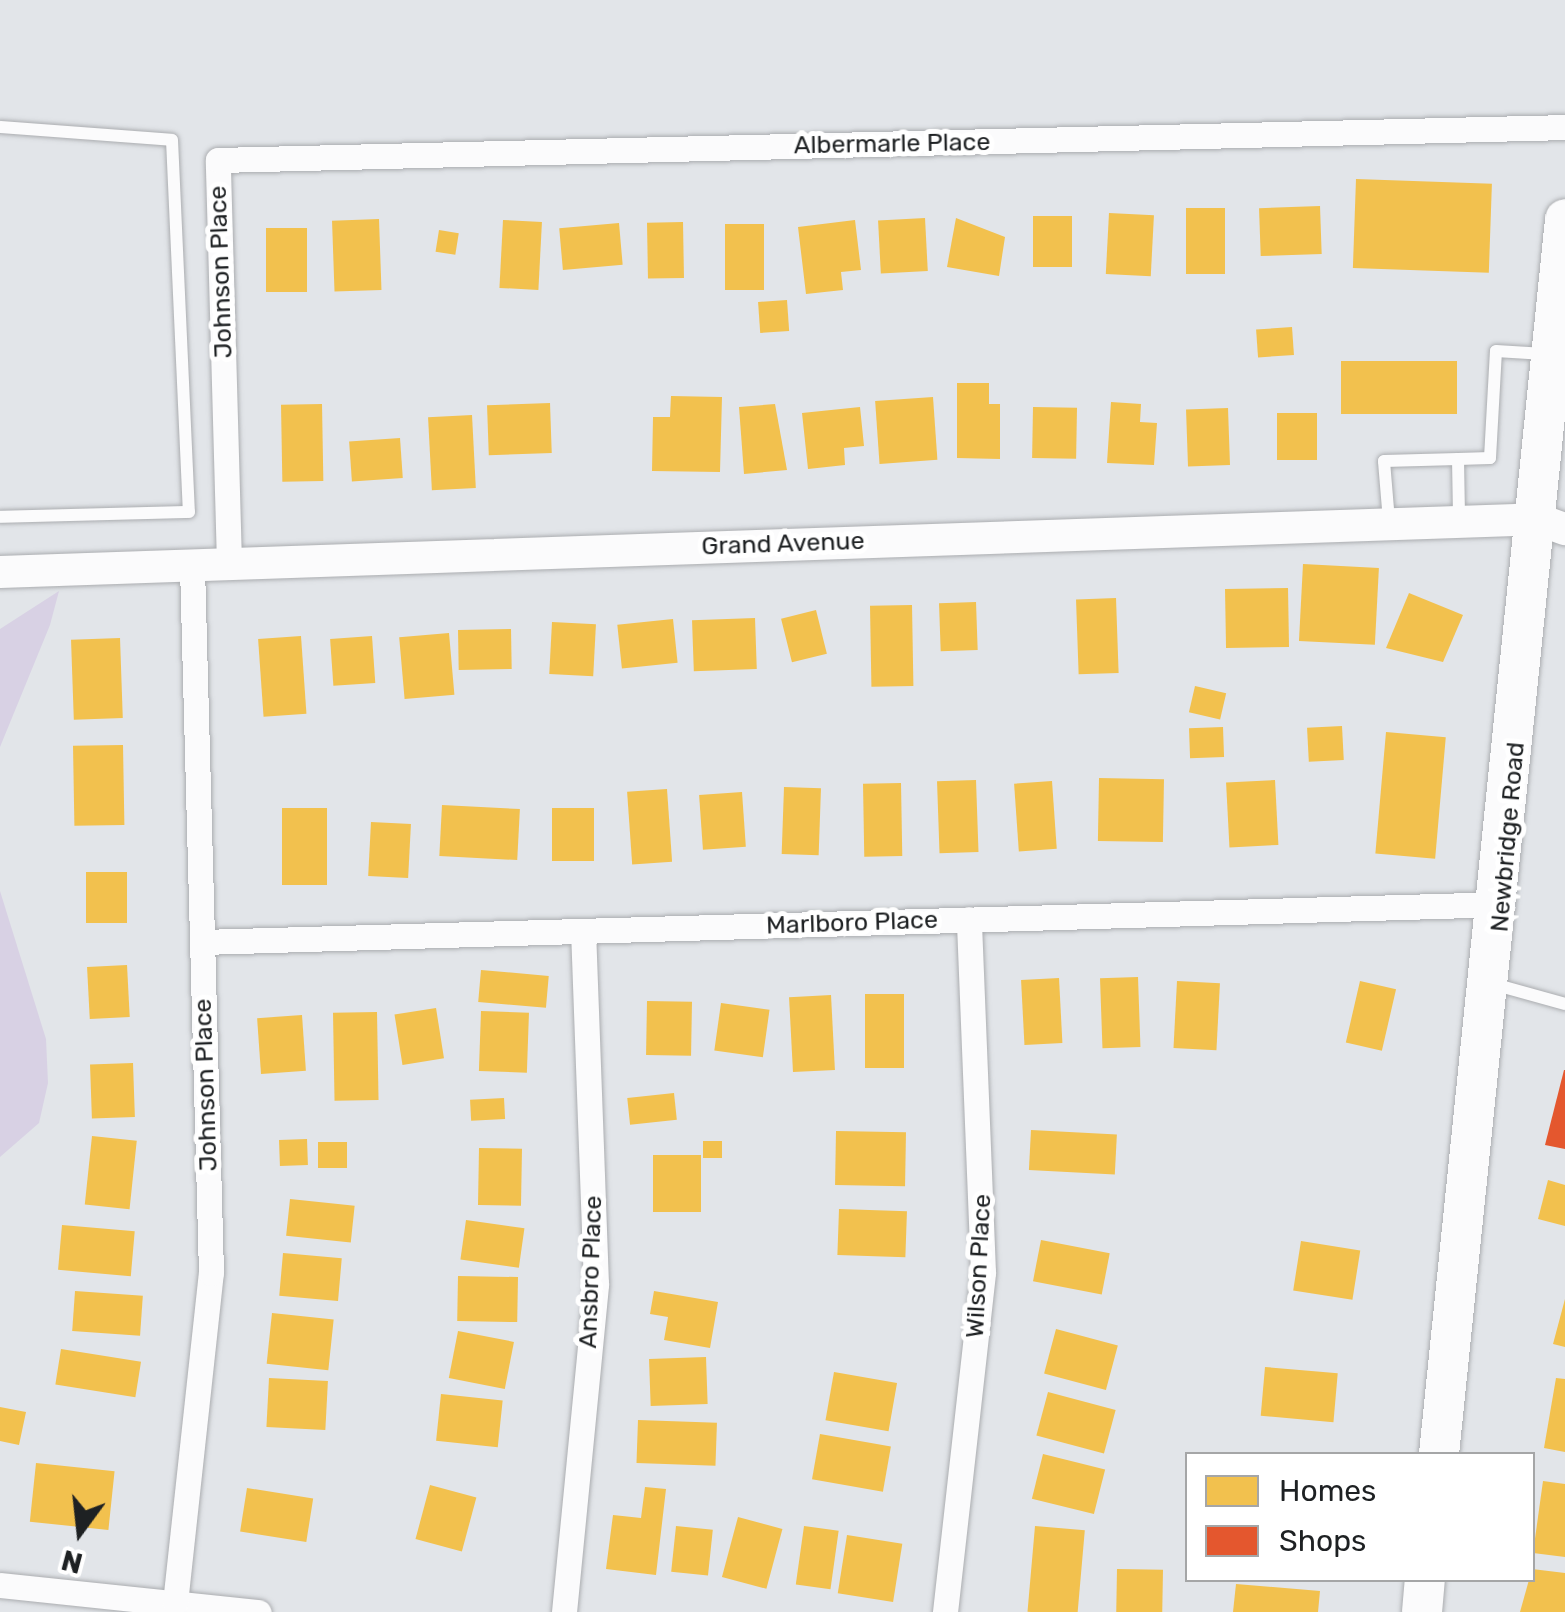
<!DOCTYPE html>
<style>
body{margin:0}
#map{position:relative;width:1565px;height:1612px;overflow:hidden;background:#e2e5e9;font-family:Rubik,sans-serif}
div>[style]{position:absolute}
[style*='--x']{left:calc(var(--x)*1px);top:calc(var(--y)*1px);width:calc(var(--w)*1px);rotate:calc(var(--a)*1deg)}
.green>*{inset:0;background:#d8d1e4}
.homes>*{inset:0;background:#f2c14e;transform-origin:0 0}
.shops>*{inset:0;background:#e4572e}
.roads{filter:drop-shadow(0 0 2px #abadb0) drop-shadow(0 0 2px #abadb0)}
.service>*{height:12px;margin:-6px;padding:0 6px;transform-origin:6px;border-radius:6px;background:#fbfbfc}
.minor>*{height:25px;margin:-12.5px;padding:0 12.5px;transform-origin:12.5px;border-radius:12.5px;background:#fbfbfc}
.tertiary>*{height:32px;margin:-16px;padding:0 16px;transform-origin:16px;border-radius:16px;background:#fbfbfc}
.primary>*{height:40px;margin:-20px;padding:0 20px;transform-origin:20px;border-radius:20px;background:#fbfbfc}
span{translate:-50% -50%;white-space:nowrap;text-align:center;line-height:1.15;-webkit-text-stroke:10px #fff;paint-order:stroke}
.street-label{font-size:25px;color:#1e2123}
.legend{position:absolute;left:1185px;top:1452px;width:350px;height:130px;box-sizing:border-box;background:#fff;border:2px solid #a5a6a7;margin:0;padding:12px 18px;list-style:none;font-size:30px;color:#1e2123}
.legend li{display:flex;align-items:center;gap:20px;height:50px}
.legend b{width:50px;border:2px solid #a5a6a7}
.north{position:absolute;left:30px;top:1482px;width:100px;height:100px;-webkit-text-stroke:8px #fff;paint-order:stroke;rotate:195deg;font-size:28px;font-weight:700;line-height:40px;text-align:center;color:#1e2123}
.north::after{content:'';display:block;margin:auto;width:35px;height:45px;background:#1e2123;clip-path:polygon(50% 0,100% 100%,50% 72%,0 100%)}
</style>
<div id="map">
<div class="green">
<i style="clip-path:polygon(59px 591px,50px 625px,0 747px,0 629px)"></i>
<i style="clip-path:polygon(0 891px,46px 1039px,48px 1083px,39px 1123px,0 1157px)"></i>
</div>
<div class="homes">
<i style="left:1356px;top:179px;width:136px;height:89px;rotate:2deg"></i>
<i style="left:1320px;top:206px;width:48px;height:61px;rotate:88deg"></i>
<i style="left:1186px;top:208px;width:39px;height:66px"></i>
<i style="left:1109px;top:213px;width:45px;height:61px;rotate:3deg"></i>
<i style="left:1033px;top:216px;width:39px;height:51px"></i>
<i style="left:925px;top:218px;width:53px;height:47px;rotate:87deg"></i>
<i style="clip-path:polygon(956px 218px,1005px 237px,999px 276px,947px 267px)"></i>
<i style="left:379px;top:219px;width:71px;height:47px;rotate:88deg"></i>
<i style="left:503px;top:220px;width:39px;height:68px;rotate:3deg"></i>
<i style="clip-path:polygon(855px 220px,861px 270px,841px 272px,843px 290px,806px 294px,798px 227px)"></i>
<i style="left:683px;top:222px;width:56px;height:36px;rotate:89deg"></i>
<i style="left:619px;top:223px;width:42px;height:60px;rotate:85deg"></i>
<i style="left:725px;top:224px;width:39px;height:66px"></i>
<i style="left:266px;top:228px;width:41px;height:64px"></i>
<i style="left:439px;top:230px;width:20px;height:22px;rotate:9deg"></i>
<i style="left:787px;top:300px;width:31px;height:29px;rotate:86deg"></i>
<i style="left:1292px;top:327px;width:28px;height:36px;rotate:86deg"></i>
<i style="left:1457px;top:361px;width:53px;height:116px;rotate:90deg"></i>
<i style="clip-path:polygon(957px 383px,989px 383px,989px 404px,1000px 404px,1000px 459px,957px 458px)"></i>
<i style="clip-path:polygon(671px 396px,722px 397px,720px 472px,652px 471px,653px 417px,670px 417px)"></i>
<i style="left:933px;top:397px;width:63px;height:58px;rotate:86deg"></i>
<i style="clip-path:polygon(1111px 402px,1141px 404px,1140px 422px,1157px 423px,1154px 465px,1107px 463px)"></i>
<i style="left:550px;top:403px;width:50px;height:63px;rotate:88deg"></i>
<i style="left:322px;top:404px;width:77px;height:41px;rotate:89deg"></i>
<i style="clip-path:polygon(775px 404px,787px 470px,744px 474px,739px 407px)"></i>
<i style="clip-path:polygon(860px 407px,864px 446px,844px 448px,845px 465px,808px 469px,802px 413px)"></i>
<i style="left:1033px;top:407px;width:44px;height:51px;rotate:1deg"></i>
<i style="left:1228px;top:408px;width:57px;height:42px;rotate:88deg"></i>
<i style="left:1277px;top:413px;width:40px;height:47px"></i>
<i style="left:472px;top:415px;width:73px;height:44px;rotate:87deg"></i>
<i style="left:400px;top:438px;width:40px;height:51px;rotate:86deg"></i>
<i style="left:1303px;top:564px;width:76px;height:77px;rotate:3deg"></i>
<i style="left:1288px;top:588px;width:59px;height:63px;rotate:89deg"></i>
<i style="clip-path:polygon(1409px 593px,1463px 615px,1443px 662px,1386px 648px)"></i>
<i style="left:1116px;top:598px;width:75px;height:40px;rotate:88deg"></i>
<i style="left:976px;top:602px;width:48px;height:37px;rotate:88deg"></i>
<i style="left:912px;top:605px;width:81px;height:42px;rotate:89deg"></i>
<i style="left:816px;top:610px;width:45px;height:36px;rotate:76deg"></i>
<i style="left:755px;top:618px;width:51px;height:63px;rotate:88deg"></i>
<i style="left:673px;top:619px;width:44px;height:56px;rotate:84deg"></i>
<i style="left:552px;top:622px;width:44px;height:52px;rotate:3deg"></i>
<i style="left:511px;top:629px;width:40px;height:53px;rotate:89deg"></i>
<i style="left:449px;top:633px;width:62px;height:50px;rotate:85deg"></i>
<i style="left:301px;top:636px;width:78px;height:43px;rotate:86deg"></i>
<i style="left:372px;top:636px;width:47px;height:42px;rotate:86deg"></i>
<i style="left:120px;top:638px;width:80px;height:49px;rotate:88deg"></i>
<i style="left:1195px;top:686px;width:32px;height:27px;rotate:13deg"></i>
<i style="left:1342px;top:726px;width:34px;height:35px;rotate:87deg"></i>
<i style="left:1223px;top:727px;width:30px;height:34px;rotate:88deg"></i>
<i style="left:1386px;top:732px;width:60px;height:122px;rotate:5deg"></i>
<i style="left:123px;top:745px;width:80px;height:50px;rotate:89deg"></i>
<i style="left:1099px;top:778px;width:65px;height:63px;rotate:1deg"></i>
<i style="left:976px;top:780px;width:72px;height:39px;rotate:88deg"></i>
<i style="left:1275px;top:780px;width:65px;height:49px;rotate:87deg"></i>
<i style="left:1052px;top:781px;width:68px;height:38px;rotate:86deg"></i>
<i style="left:901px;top:783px;width:73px;height:38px;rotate:89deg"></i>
<i style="left:784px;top:787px;width:37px;height:67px;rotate:2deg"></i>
<i style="left:667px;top:789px;width:73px;height:40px;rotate:86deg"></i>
<i style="left:742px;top:792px;width:55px;height:43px;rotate:86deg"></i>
<i style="left:442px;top:805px;width:78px;height:51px;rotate:3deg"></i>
<i style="left:282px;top:808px;width:45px;height:77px"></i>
<i style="left:552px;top:808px;width:42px;height:53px"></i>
<i style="left:371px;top:822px;width:40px;height:54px;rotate:3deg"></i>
<i style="left:86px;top:872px;width:41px;height:51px"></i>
<i style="left:127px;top:965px;width:52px;height:40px;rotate:87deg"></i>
<i style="left:481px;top:970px;width:68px;height:32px;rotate:5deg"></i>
<i style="left:1138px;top:977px;width:70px;height:38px;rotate:88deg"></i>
<i style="left:1059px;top:978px;width:65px;height:38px;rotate:87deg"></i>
<i style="left:1177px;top:981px;width:43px;height:67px;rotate:3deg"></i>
<i style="left:1360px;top:981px;width:37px;height:63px;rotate:13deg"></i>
<i style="left:865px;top:994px;width:39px;height:74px"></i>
<i style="left:831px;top:995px;width:75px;height:42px;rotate:87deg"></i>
<i style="left:647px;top:1001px;width:45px;height:54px;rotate:1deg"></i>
<i style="left:721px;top:1003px;width:49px;height:48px;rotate:8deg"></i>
<i style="left:436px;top:1008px;width:51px;height:42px;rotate:81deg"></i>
<i style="left:481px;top:1011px;width:48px;height:60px;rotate:2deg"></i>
<i style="left:377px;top:1012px;width:88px;height:44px;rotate:89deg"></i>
<i style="left:302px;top:1015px;width:56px;height:45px;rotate:86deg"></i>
<i style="left:133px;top:1063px;width:54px;height:43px;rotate:88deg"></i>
<i style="left:674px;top:1093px;width:27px;height:47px;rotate:84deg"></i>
<i style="left:504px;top:1098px;width:21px;height:34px;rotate:87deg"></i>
<i style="left:1031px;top:1130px;width:86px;height:40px;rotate:3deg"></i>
<i style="left:836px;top:1131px;width:70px;height:54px;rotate:1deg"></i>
<i style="left:92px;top:1136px;width:45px;height:69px;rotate:6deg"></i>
<i style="left:307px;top:1139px;width:26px;height:28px;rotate:88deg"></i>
<i style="left:703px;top:1141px;width:19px;height:17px"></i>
<i style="left:318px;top:1142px;width:29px;height:26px"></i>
<i style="left:479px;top:1148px;width:43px;height:57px;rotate:1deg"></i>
<i style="left:653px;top:1155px;width:48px;height:57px"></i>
<i style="clip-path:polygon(1548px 1180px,1565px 1185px,1565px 1226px,1538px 1219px)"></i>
<i style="left:290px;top:1199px;width:65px;height:37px;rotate:6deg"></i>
<i style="left:839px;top:1209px;width:68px;height:46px;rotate:2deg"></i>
<i style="left:466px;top:1220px;width:59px;height:40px;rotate:8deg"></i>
<i style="left:62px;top:1225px;width:73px;height:45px;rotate:5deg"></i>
<i style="left:1041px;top:1240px;width:70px;height:42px;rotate:11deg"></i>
<i style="left:1301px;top:1241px;width:60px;height:50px;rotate:9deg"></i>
<i style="left:283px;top:1253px;width:59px;height:43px;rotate:5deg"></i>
<i style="left:458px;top:1276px;width:60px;height:45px;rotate:1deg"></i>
<i style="left:75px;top:1291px;width:68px;height:40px;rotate:4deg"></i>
<i style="clip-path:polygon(654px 1291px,718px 1302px,710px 1348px,664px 1340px,668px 1317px,650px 1314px)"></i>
<i style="clip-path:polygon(1565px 1299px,1565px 1347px,1553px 1344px)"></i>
<i style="left:272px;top:1313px;width:62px;height:51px;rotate:6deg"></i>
<i style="left:1056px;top:1329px;width:64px;height:46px;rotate:15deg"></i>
<i style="left:458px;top:1331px;width:57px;height:48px;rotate:11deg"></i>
<i style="left:61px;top:1349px;width:81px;height:36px;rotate:9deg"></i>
<i style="left:706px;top:1357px;width:47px;height:57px;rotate:88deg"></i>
<i style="left:1265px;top:1367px;width:73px;height:49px;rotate:5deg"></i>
<i style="left:834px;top:1372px;width:64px;height:49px;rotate:10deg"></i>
<i style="left:269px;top:1378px;width:59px;height:49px;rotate:3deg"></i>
<i style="clip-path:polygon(1556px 1378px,1565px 1379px,1565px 1452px,1544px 1448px)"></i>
<i style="left:1048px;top:1392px;width:70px;height:45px;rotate:15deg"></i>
<i style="left:441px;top:1394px;width:62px;height:47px;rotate:6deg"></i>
<i style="clip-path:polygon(0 1407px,26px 1412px,19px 1445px,0 1441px)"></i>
<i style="left:638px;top:1420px;width:79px;height:43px;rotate:2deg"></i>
<i style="left:820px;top:1434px;width:72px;height:46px;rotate:10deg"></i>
<i style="left:1043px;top:1454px;width:64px;height:46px;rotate:14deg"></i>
<i style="left:36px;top:1463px;width:79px;height:59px;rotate:6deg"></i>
<i style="clip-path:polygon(1543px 1481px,1565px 1484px,1565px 1557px,1533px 1553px)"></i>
<i style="left:430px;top:1485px;width:48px;height:56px;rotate:15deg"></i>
<i style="clip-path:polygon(645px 1487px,666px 1489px,656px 1575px,606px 1569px,613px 1515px,641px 1518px)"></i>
<i style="left:247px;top:1488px;width:67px;height:44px;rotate:9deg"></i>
<i style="left:738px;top:1517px;width:46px;height:62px;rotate:15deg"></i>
<i style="left:676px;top:1526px;width:37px;height:46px;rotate:6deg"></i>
<i style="left:804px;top:1526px;width:35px;height:59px;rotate:8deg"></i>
<i style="left:1035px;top:1526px;width:50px;height:86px;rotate:5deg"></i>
<i style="left:847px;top:1535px;width:56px;height:59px;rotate:9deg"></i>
<i style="left:1117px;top:1569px;width:46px;height:43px;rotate:1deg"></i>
<i style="clip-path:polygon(1532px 1569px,1565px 1573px,1565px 1612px,1520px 1612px)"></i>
<i style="clip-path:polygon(1236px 1584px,1320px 1591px,1318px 1612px,1233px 1612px)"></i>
</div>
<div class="shops">
<i style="clip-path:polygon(1564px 1070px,1565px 1070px,1565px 1149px,1545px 1145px)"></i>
</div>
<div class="roads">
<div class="service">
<i style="--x:0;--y:127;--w:172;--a:4.3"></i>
<i style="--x:172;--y:140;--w:372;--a:87.4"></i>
<i style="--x:189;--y:512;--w:189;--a:178.5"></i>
<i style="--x:1458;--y:459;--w:32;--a:-2"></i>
<i style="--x:1490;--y:458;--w:107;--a:-86.8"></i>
<i style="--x:1496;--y:351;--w:49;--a:3.5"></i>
<i style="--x:1389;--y:521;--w:60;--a:-94.8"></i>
<i style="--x:1384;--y:461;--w:74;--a:-1.5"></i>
<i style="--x:1458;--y:459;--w:60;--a:89"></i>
<i style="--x:1493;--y:984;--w:75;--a:15.5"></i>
</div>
<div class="minor">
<i style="--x:229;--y:563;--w:403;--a:-91.6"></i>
<i style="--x:218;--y:160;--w:1347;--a:-1.4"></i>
<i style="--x:202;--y:942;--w:1301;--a:-1.67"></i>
<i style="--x:0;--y:1585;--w:260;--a:6"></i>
<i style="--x:175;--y:1603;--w:332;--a:-83.8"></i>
<i style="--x:211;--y:1273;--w:709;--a:-91.54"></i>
<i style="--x:564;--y:1612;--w:330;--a:-84.4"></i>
<i style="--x:596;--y:1284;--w:352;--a:-92.1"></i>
<i style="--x:945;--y:1612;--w:342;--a:-83.6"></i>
<i style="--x:983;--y:1272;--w:353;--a:-92.3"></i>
</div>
<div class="tertiary">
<i style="--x:0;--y:572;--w:1538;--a:-1.97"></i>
<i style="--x:1537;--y:519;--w:30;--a:20"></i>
</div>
<div class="primary">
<i style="--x:1439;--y:1454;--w:1241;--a:-84.17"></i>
<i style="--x:1422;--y:1612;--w:32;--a:-85"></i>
</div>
</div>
<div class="street-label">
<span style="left:892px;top:144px;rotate:-1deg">Albermarle Place</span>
<span style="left:221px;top:272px;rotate:-92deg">Johnson Place</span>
<span style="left:783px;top:544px;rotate:-2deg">Grand Avenue</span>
<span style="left:1508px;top:837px;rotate:-85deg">Newbridge Road</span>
<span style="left:852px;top:923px;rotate:-2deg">Marlboro Place</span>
<span style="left:206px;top:1085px;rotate:-92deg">Johnson Place</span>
<span style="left:979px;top:1266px;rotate:-87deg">Wilson Place</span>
<span style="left:591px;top:1272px;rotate:-88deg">Ansbro Place</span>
</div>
<ul class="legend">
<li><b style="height:28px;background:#f2c14e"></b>Homes</li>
<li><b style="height:28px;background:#e4572e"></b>Shops</li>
</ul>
<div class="north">N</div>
</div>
